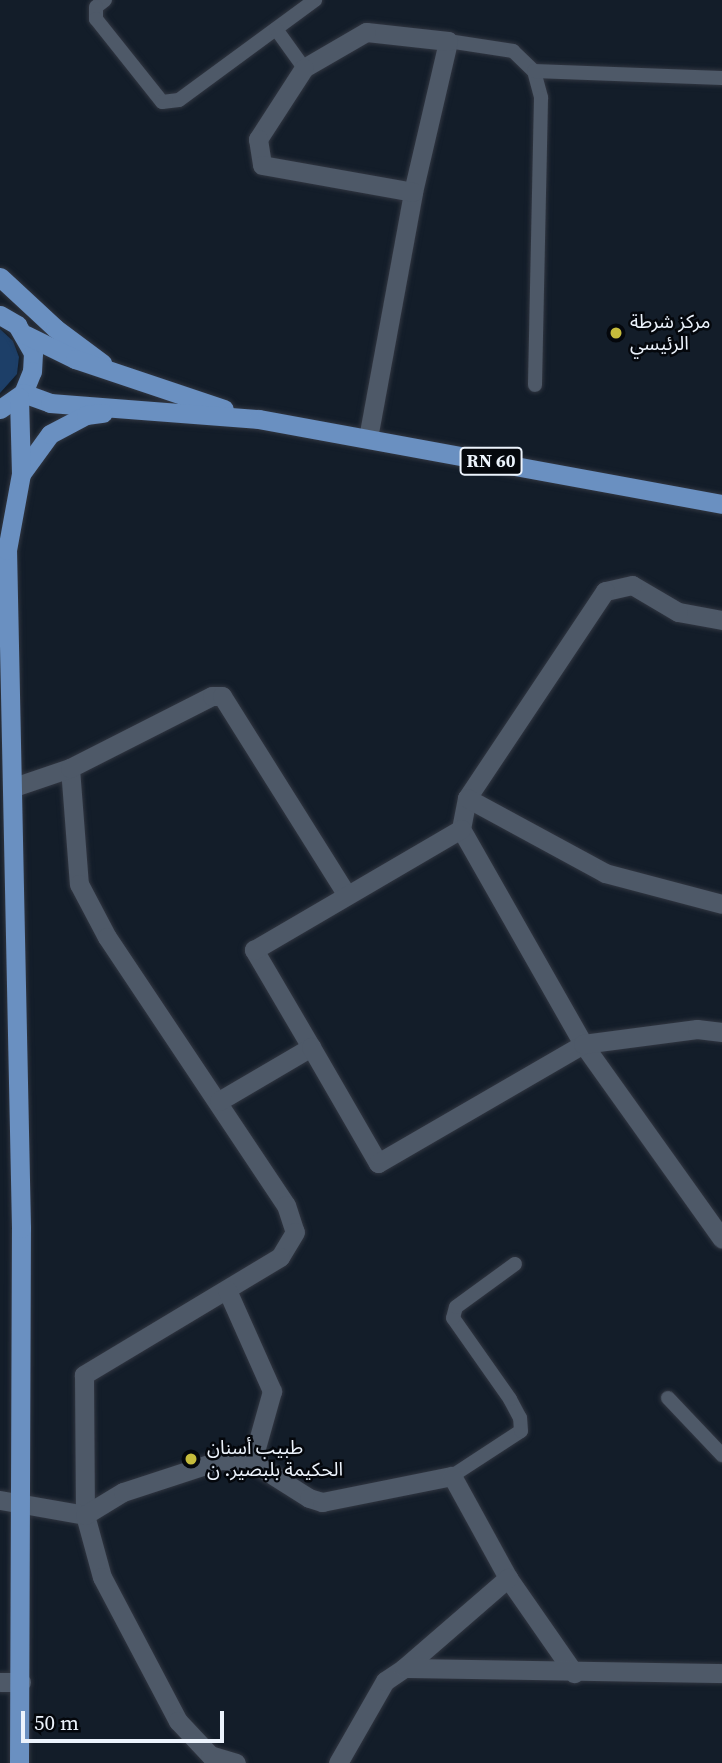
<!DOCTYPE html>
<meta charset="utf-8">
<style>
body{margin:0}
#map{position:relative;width:722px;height:1763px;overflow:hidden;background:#131d29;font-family:"Source Serif 4","Noto Sans Arabic",serif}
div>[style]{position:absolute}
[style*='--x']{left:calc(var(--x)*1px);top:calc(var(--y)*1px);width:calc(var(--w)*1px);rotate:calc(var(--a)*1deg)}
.green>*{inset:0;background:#1d3f68}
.roads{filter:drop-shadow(0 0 2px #313641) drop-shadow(0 0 2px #313641)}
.service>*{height:14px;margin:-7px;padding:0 7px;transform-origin:7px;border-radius:7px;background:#4e5968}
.minor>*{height:19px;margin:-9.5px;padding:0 9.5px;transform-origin:9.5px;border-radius:9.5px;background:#4e5968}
.primary>*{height:19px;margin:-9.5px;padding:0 9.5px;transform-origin:9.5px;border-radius:9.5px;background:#6a90c1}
.dots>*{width:19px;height:19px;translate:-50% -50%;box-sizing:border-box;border:4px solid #04070c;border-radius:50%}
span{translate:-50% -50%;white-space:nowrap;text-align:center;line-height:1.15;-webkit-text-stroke:5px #04070c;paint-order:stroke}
.shield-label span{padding:2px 5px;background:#04070c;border:2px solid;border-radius:5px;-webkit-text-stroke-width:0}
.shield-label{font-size:18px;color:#ecf3fc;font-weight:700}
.poi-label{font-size:19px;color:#ecf3fc}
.left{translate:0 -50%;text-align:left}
.scale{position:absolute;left:21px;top:1711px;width:203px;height:32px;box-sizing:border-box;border:4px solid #ecf3fc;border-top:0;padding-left:9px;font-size:21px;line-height:24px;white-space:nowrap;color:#ecf3fc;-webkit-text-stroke:5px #04070c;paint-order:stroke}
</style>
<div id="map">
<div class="green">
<i style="clip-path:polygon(0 329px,13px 341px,19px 357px,17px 374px,0 393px)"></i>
</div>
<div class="roads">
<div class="service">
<i style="--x:105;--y:0;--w:11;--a:142"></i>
<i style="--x:96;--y:7;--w:12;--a:90"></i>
<i style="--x:96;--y:19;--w:106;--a:51.5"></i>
<i style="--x:162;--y:102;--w:17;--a:-7"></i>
<i style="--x:179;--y:100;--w:169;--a:-36.3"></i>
<i style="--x:276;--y:29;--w:48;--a:54.3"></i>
<i style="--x:448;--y:41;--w:66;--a:8.7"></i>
<i style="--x:513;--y:51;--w:29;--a:44"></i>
<i style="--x:534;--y:71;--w:28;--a:75"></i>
<i style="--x:541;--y:98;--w:287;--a:91.2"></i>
<i style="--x:534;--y:71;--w:188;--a:2.1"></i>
<i style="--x:668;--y:1398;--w:79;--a:46.5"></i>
<i style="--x:452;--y:1476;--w:82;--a:-33.1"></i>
<i style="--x:521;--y:1431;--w:13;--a:-94"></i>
<i style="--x:520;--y:1418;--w:21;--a:-118"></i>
<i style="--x:510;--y:1399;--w:99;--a:-125.1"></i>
<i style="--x:453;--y:1318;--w:11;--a:-75"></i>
<i style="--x:456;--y:1307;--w:73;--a:-36.1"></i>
</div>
<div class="minor">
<i style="--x:368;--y:438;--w:250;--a:-79.6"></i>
<i style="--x:413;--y:192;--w:155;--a:-76.9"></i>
<i style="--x:448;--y:41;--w:82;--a:-173.7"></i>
<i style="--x:366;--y:32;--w:72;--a:149.9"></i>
<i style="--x:304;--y:68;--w:85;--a:122.9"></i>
<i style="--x:258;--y:139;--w:26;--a:81"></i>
<i style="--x:262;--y:165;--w:153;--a:10.1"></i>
<i style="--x:722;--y:620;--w:45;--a:-169.7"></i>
<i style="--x:678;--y:612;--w:53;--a:-149.6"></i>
<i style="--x:632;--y:585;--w:28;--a:167"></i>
<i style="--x:605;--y:591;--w:249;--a:123.7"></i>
<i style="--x:467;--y:798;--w:32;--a:101"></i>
<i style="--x:461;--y:829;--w:247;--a:60.4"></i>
<i style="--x:583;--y:1044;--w:239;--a:54.5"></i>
<i style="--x:70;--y:768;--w:116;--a:85.6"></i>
<i style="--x:79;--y:884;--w:60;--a:62.2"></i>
<i style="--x:107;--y:937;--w:322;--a:56.3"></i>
<i style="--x:286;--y:1205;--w:28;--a:72"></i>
<i style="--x:295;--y:1232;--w:29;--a:121"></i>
<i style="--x:280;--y:1257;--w:229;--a:149"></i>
<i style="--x:84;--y:1375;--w:140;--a:89.6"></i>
<i style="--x:85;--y:1515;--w:64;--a:74.7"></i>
<i style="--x:102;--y:1577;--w:163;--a:62.2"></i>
<i style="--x:178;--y:1721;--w:47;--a:46.7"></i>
<i style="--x:210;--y:1755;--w:27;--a:17"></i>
<i style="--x:14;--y:787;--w:59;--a:-18.7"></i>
<i style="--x:70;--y:768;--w:159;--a:-26.9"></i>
<i style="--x:212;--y:696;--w:10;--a:0"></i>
<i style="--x:222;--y:696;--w:235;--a:57.9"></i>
<i style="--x:467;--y:798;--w:157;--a:28.5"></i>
<i style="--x:605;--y:873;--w:121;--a:14.8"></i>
<i style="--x:311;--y:1047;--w:113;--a:-120.4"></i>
<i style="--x:254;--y:950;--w:240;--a:-30.3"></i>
<i style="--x:219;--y:1101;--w:107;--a:-30.4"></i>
<i style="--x:311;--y:1047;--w:134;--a:60"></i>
<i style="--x:378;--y:1163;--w:237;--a:-30.1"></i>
<i style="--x:583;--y:1044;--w:115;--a:-7.5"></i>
<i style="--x:697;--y:1029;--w:25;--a:7"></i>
<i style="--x:227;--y:1290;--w:111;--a:66"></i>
<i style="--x:272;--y:1391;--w:74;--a:105.7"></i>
<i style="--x:0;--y:1500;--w:86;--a:10"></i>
<i style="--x:85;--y:1515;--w:44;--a:-31.2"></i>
<i style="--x:123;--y:1492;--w:103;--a:-18.1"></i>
<i style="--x:221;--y:1460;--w:31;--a:4"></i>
<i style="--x:252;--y:1462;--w:67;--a:32.3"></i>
<i style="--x:309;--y:1498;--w:14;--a:17"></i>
<i style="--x:322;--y:1502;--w:133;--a:-11.3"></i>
<i style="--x:452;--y:1476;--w:116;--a:61.2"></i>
<i style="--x:508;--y:1578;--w:116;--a:55.2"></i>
<i style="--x:404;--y:1668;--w:138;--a:-40.9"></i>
<i style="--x:0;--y:1682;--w:21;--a:0"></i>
<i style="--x:338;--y:1763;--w:95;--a:-60.2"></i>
<i style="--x:385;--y:1681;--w:23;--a:-34"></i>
<i style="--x:404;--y:1668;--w:318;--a:0.9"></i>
</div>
<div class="primary">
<i style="--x:0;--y:277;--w:75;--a:42.8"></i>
<i style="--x:55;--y:328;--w:59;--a:36.7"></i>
<i style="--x:0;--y:315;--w:20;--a:30"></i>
<i style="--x:17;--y:325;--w:32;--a:60"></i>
<i style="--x:33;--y:353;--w:18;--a:93"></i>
<i style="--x:32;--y:371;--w:24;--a:112"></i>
<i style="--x:23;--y:393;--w:28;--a:145"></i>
<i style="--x:26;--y:335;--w:55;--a:26.1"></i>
<i style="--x:75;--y:359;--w:157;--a:18.6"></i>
<i style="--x:23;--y:393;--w:29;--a:20"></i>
<i style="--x:50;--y:403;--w:210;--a:4.4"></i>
<i style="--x:259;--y:419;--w:471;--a:10.4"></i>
<i style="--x:21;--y:474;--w:49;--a:-54.1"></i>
<i style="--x:50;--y:434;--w:41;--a:-27.8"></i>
<i style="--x:86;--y:415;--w:17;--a:-7"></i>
<i style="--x:19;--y:1763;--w:535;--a:-89.79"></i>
<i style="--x:21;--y:1228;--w:678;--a:-91.18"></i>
<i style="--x:7;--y:550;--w:77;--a:-79.6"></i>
<i style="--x:21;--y:474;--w:77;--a:-91.5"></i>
</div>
</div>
<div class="dots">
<i style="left:616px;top:333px;background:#c6bc3c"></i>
<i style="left:191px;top:1459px;background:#c6bc3c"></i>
</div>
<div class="shield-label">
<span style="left:491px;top:461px">RN 60</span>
</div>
<div class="poi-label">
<span class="left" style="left:630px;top:333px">مركز شرطة<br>الرئيسي</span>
<span class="left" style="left:207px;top:1459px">طبيب أسنان<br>الحكيمة بلبصير. ن</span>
</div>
<div class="scale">50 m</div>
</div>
